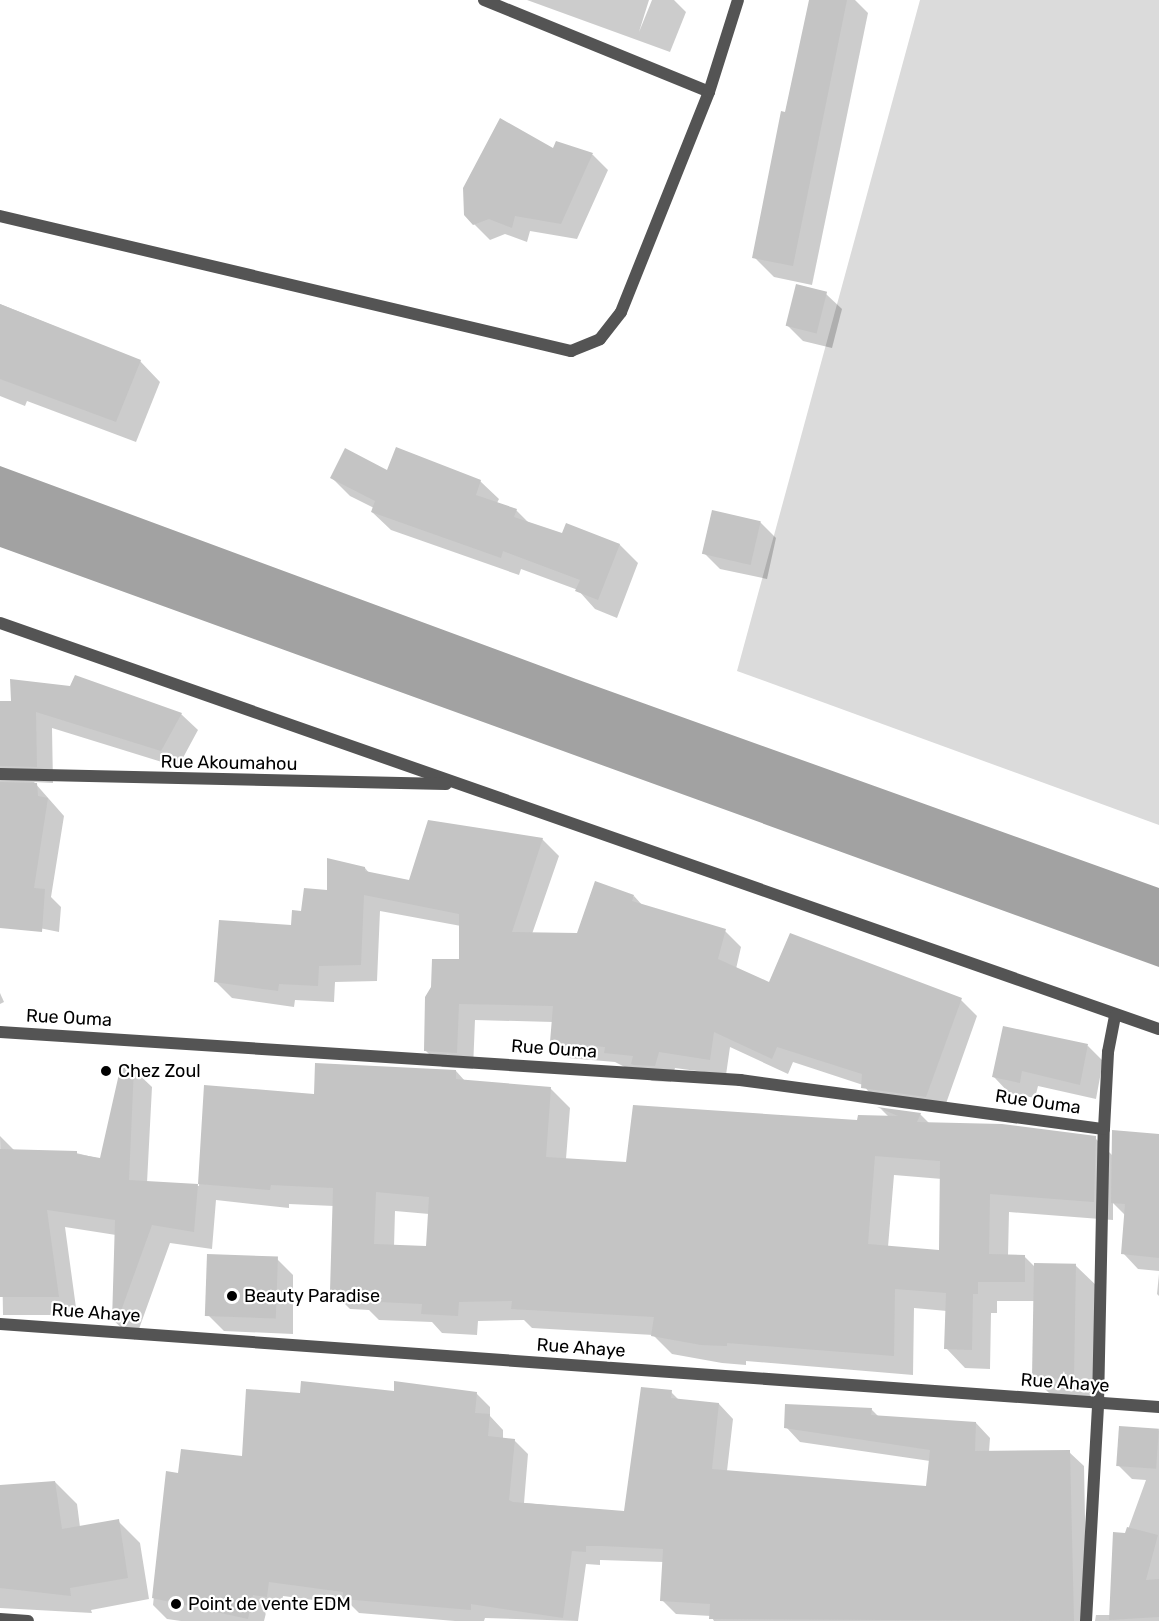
<!DOCTYPE html>
<style>
body{margin:0}
#map{position:relative;width:1159px;height:1621px;overflow:hidden;background:#fff;font-family:Rubik,sans-serif}
div>[style]{position:absolute}
[style*='--x']{left:calc(var(--x)*1px);top:calc(var(--y)*1px);width:calc(var(--w)*1px);rotate:calc(var(--a)*1deg)}
.green>*{inset:0;background:#dbdbdb}
.water>*{inset:0;background:#a2a2a2}
.shadow>*{inset:0;background:#0003}
.building>*{inset:0;background:#c4c4c4;transform-origin:0 0}
.service>*{height:12px;margin:-6px;padding:0 6px;transform-origin:6px;border-radius:6px;background:#545454}
.minor>*{height:12px;margin:-6px;padding:0 6px;transform-origin:6px;border-radius:6px;background:#545454}
.dots>*{width:16px;height:16px;translate:-50% -50%;box-sizing:border-box;border:3px solid #fff;border-radius:50%}
span{translate:-50% -50%;white-space:nowrap;text-align:center;line-height:1.15;-webkit-text-stroke:4.5px #fff;paint-order:stroke}
.street-label{font-size:18px;color:#000}
.poi-label{font-size:18px;color:#000}
.left{translate:0 -50%;text-align:left}
</style>
<div id="map">
<div class="green">
<i style="clip-path:polygon(920px 0,1159px 0,1159px 825px,737px 671px)"></i>
</div>
<div class="water">
<i style="clip-path:polygon(0 466px,576px 679px,1159px 888px,1159px 967px,0 547px)"></i>
</div>
<div class="shadow">
<i style="clip-path:polygon(527px 0,649px 0,639px 32px,652px 0,674px 0,686px 12px,670px 52px)"></i>
<i style="clip-path:polygon(810px 0,855px 0,868px 13px,812px 285px,774px 277px,754px 257px)"></i>
<i style="clip-path:polygon(556px 142px,593px 155px,608px 170px,577px 239px,530px 231px,527px 242px,505px 234px,490px 240px,465px 215px,553px 150px)"></i>
<i style="clip-path:polygon(826px 294px,842px 309px,832px 348px,803px 341px,787px 325px)"></i>
<i style="clip-path:polygon(0 304px,140px 361px,160px 382px,136px 442px,27px 401px,25px 406px,0 396px)"></i>
<i style="clip-path:polygon(388px 472px,480px 481px,499px 499px,497px 503px,516px 510px,530px 524px,563px 535px,567px 525px,620px 545px,638px 563px,617px 618px,595px 609px,578px 590px,521px 569px,519px 575px,391px 530px,372px 512px,374px 508px,350px 496px,332px 478px)"></i>
<i style="clip-path:polygon(760px 522px,776px 538px,767px 579px,720px 569px,704px 553px)"></i>
<i style="clip-path:polygon(0 702px,181px 714px,198px 730px,178px 767px,52px 728px,53px 783px,34px 782px,64px 816px,51px 897px,61px 907px,59px 932px,0 920px)"></i>
<i style="clip-path:polygon(542px 839px,559px 856px,532px 934px,578px 935px,634px 896px,643px 906px,725px 931px,741px 947px,736px 969px,770px 984px,961px 1000px,977px 1016px,943px 1112px,879px 1104px,863px 1085px,793px 1062px,788px 1074px,730px 1047px,726px 1075px,675px 1068px,671px 1082px,652px 1081px,615px 1062px,568px 1058px,552px 1041px,553px 1022px,475px 1020px,473px 1069px,442px 1067px,426px 1051px,461px 960px,461px 926px,380px 911px,377px 981px,335px 982px,334px 1002px,295px 1000px,294px 1007px,232px 998px,216px 982px,293px 926px,302px 912px,328px 891px,365px 868px,370px 874px,410px 882px)"></i>
<i style="clip-path:polygon(0 993px,4px 1002px,0 1004px)"></i>
<i style="clip-path:polygon(1088px 1046px,1103px 1061px,1096px 1099px,1038px 1086px,1035px 1098px,1009px 1093px,994px 1077px)"></i>
<i style="clip-path:polygon(evenodd,133px 1069px,152px 1087px,147px 1183px,199px 1186px,205px 1087px,315px 1095px,456px 1071px,465px 1081px,551px 1089px,570px 1108px,566px 1159px,627px 1163px,890px 1118px,881px 1109px,920px 1114px,930px 1124px,1095px 1138px,1113px 1156px,1159px 1135px,1159px 1271px,1138px 1269px,1123px 1253px,1126px 1216px,1113px 1203px,1113px 1220px,1009px 1212px,1008px 1256px,1024px 1256px,1035px 1267px,1075px 1265px,1099px 1288px,1097px 1402px,1057px 1401px,1034px 1378px,1035px 1301px,997px 1301px,997px 1313px,991px 1313px,990px 1369px,965px 1368px,946px 1348px,947px 1311px,914px 1308px,913px 1375px,746px 1361px,746px 1365px,722px 1363px,672px 1354px,653px 1335px,532px 1328px,524px 1320px,478px 1321px,477px 1335px,442px 1333px,432px 1322px,379px 1320px,369px 1310px,350px 1309px,331px 1290px,334px 1206px,289px 1204px,289px 1208px,216px 1200px,212px 1249px,170px 1243px,135px 1340px,114px 1321px,116px 1235px,65px 1227px,77px 1315px,3px 1315px,0 1136px,15px 1151px,76px 1153px,101px 1159px,133px 1069px,894px 1175px,942px 1179px,940px 1251px,888px 1247px,894px 1175px,133px 1069px,395px 1211px,429px 1214px,427px 1248px,394px 1247px,395px 1211px)"></i>
<i style="clip-path:polygon(277px 1259px,293px 1275px,293px 1334px,224px 1331px,208px 1315px)"></i>
<i style="clip-path:polygon(1159px 1274px,1159px 1296px,1157px 1294px)"></i>
<i style="clip-path:polygon(671px 1392px,680px 1401px,719px 1404px,733px 1419px,727px 1471px,927px 1487px,930px 1461px,800px 1442px,786px 1427px,871px 1409px,879px 1417px,976px 1423px,990px 1438px,989px 1452px,1069px 1452px,1084px 1466px,1087px 1621px,714px 1621px,711px 1616px,676px 1614px,662px 1600px,664px 1562px,600px 1560px,600px 1565px,586px 1564px,578px 1621px,485px 1618px,484px 1621px,455px 1621px,359px 1613px,351px 1605px,283px 1596px,281px 1610px,267px 1609px,264px 1621px,181px 1621px,167px 1619px,153px 1605px,167px 1473px,179px 1474px,244px 1458px,301px 1395px,476px 1393px,490px 1407px,490px 1416px,503px 1430px,503px 1439px,514px 1440px,528px 1454px,524px 1503px,625px 1512px)"></i>
<i style="clip-path:polygon(1159px 1430px,1159px 1621px,1095px 1621px,1096px 1615px,1111px 1615px,1126px 1535px,1146px 1480px,1132px 1479px,1118px 1465px)"></i>
<i style="clip-path:polygon(55px 1482px,77px 1504px,80px 1527px,118px 1521px,140px 1543px,149px 1599px,91px 1610px,92px 1613px,0 1608px,0 1486px)"></i>
</div>
<div class="building">
<i style="clip-path:polygon(809px 0,847px 0,793px 266px,752px 258px,781px 111px,785px 112px)"></i>
<i style="clip-path:polygon(500px 118px,553px 148px,556px 141px,593px 153px,561px 224px,515px 216px,512px 228px,489px 219px,473px 225px,464px 215px,463px 188px)"></i>
<i style="left:796px;top:284px;width:32px;height:43px;rotate:14deg"></i>
<i style="clip-path:polygon(0 304px,141px 360px,116px 422px,0 379px)"></i>
<i style="clip-path:polygon(396px 447px,481px 480px,476px 495px,517px 509px,514px 517px,562px 533px,566px 523px,620px 544px,598px 600px,575px 591px,580px 580px,503px 551px,501px 558px,371px 512px,375px 501px,330px 478px,345px 448px,387px 470px)"></i>
<i style="left:712px;top:510px;width:50px;height:45px;rotate:13deg"></i>
<i style="clip-path:polygon(75px 675px,182px 713px,161px 751px,36px 712px,37px 767px,0 766px,0 701px,11px 701px,10px 679px,70px 686px)"></i>
<i style="clip-path:polygon(0 782px,37px 783px,38px 796px,48px 798px,34px 888px,45px 889px,42px 932px,0 928px)"></i>
<i style="clip-path:polygon(428px 820px,543px 838px,512px 932px,577px 933px,595px 881px,634px 895px,632px 901px,726px 929px,718px 959px,769px 982px,790px 933px,962px 998px,926px 1097px,861px 1088px,862px 1074px,777px 1047px,772px 1059px,714px 1032px,710px 1060px,659px 1052px,655px 1066px,634px 1065px,631px 1064px,633px 1056px,604px 1053px,605px 1047px,550px 1042px,553px 1006px,459px 1004px,457px 1053px,424px 1051px,425px 997px,431px 987px,432px 959px,459px 959px,459px 914px,364px 895px,361px 965px,319px 966px,318px 986px,279px 984px,278px 991px,214px 982px,219px 920px,291px 925px,292px 910px,301px 911px,304px 888px,327px 890px,327px 858px,365px 867px,365px 871px,409px 880px)"></i>
<i style="clip-path:polygon(1003px 1026px,1088px 1044px,1080px 1085px,1022px 1071px,1020px 1083px,992px 1077px)"></i>
<i style="clip-path:polygon(evenodd,315px 1063px,456px 1070px,456px 1079px,551px 1087px,546px 1157px,626px 1162px,633px 1105px,857px 1120px,858px 1115px,898px 1116px,877px 1107px,921px 1113px,917px 1122px,1002px 1124px,1096px 1136px,1094px 1202px,990px 1194px,989px 1254px,1025px 1255px,1025px 1282px,978px 1282px,978px 1294px,973px 1294px,972px 1350px,944px 1349px,946px 1293px,895px 1289px,894px 1356px,727px 1343px,727px 1346px,701px 1345px,651px 1336px,654px 1317px,511px 1309px,512px 1301px,459px 1302px,458px 1316px,421px 1314px,422px 1304px,358px 1301px,358px 1292px,330px 1291px,333px 1188px,271px 1185px,270px 1190px,198px 1184px,204px 1085px,314px 1094px,315px 1063px,875px 1156px,940px 1161px,939px 1250px,868px 1244px,875px 1156px,315px 1063px,376px 1192px,429px 1197px,426px 1246px,374px 1244px,376px 1192px)"></i>
<i style="clip-path:polygon(121px 1065px,134px 1067px,129px 1180px,198px 1184px,194px 1232px,152px 1225px,117px 1322px,112px 1321px,115px 1220px,47px 1210px,59px 1297px,0 1297px,0 1149px,77px 1151px,77px 1154px,100px 1158px)"></i>
<i style="clip-path:polygon(1112px 1130px,1159px 1134px,1159px 1258px,1121px 1254px,1125px 1204px,1111px 1203px)"></i>
<i style="left:207px;top:1254px;width:71px;height:62px;rotate:2deg"></i>
<i style="left:1034px;top:1263px;width:42px;height:115px;rotate:1deg"></i>
<i style="clip-path:polygon(301px 1381px,394px 1391px,394px 1381px,477px 1392px,475px 1413px,490px 1414px,488px 1436px,515px 1439px,509px 1500px,513px 1502px,624px 1511px,641px 1387px,672px 1390px,671px 1398px,719px 1403px,712px 1469px,926px 1486px,930px 1450px,784px 1428px,785px 1404px,872px 1408px,871px 1415px,976px 1422px,975px 1451px,1070px 1450px,1074px 1621px,709px 1619px,710px 1604px,660px 1601px,663px 1549px,602px 1546px,586px 1546px,586px 1552px,572px 1551px,563px 1618px,471px 1604px,471px 1610px,343px 1599px,343px 1592px,269px 1582px,267px 1597px,253px 1595px,248px 1619px,152px 1598px,166px 1471px,178px 1473px,181px 1449px,242px 1456px,246px 1389px,300px 1393px)"></i>
<i style="left:1119px;top:1426px;width:40px;height:40px;rotate:4deg"></i>
<i style="clip-path:polygon(55px 1481px,62px 1529px,119px 1519px,128px 1578px,70px 1588px,71px 1596px,0 1588px,0 1485px)"></i>
<i style="clip-path:polygon(1127px 1527px,1158px 1535px,1146px 1580px,1159px 1579px,1159px 1617px,1109px 1620px,1113px 1532px,1125px 1533px)"></i>
</div>
<div class="service">
<i style="--x:484;--y:0;--w:243;--a:22.2"></i>
<i style="--x:0;--y:216;--w:587;--a:13.3"></i>
<i style="--x:571;--y:351;--w:31;--a:-22"></i>
<i style="--x:600;--y:339;--w:34;--a:-52"></i>
<i style="--x:621;--y:312;--w:237;--a:-68.2"></i>
<i style="--x:709;--y:92;--w:96;--a:-72.5"></i>
</div>
<div class="minor">
<i style="--x:0;--y:623;--w:1228;--a:19.31"></i>
<i style="--x:0;--y:774;--w:446;--a:1.3"></i>
<i style="--x:0;--y:1032;--w:742;--a:3.71"></i>
<i style="--x:740;--y:1080;--w:367;--a:7.7"></i>
<i style="--x:0;--y:1324;--w:1162;--a:4.1"></i>
<i style="--x:0;--y:1619;--w:28;--a:4"></i>
<i style="--x:1086;--y:1621;--w:217;--a:-86.8"></i>
<i style="--x:1098;--y:1404;--w:275;--a:-88.8"></i>
<i style="--x:1104;--y:1129;--w:77;--a:-87"></i>
<i style="--x:1108;--y:1052;--w:37;--a:-79"></i>
</div>
<div class="dots">
<i style="left:106px;top:1071px;background:#000"></i>
<i style="left:232px;top:1296px;background:#000"></i>
<i style="left:176px;top:1604px;background:#000"></i>
</div>
<div class="street-label">
<span style="left:229px;top:763px;rotate:1deg">Rue Akoumahou</span>
<span style="left:69px;top:1018px;rotate:3deg">Rue Ouma</span>
<span style="left:554px;top:1049px;rotate:4deg">Rue Ouma</span>
<span style="left:1038px;top:1102px;rotate:8deg">Rue Ouma</span>
<span style="left:96px;top:1313px;rotate:4deg">Rue Ahaye</span>
<span style="left:581px;top:1348px;rotate:4deg">Rue Ahaye</span>
<span style="left:1065px;top:1383px;rotate:4deg">Rue Ahaye</span>
</div>
<div class="poi-label">
<span class="left" style="left:118px;top:1071px">Chez Zoul</span>
<span class="left" style="left:244px;top:1296px">Beauty Paradise</span>
<span class="left" style="left:188px;top:1604px">Point de vente EDM</span>
</div>
</div>
